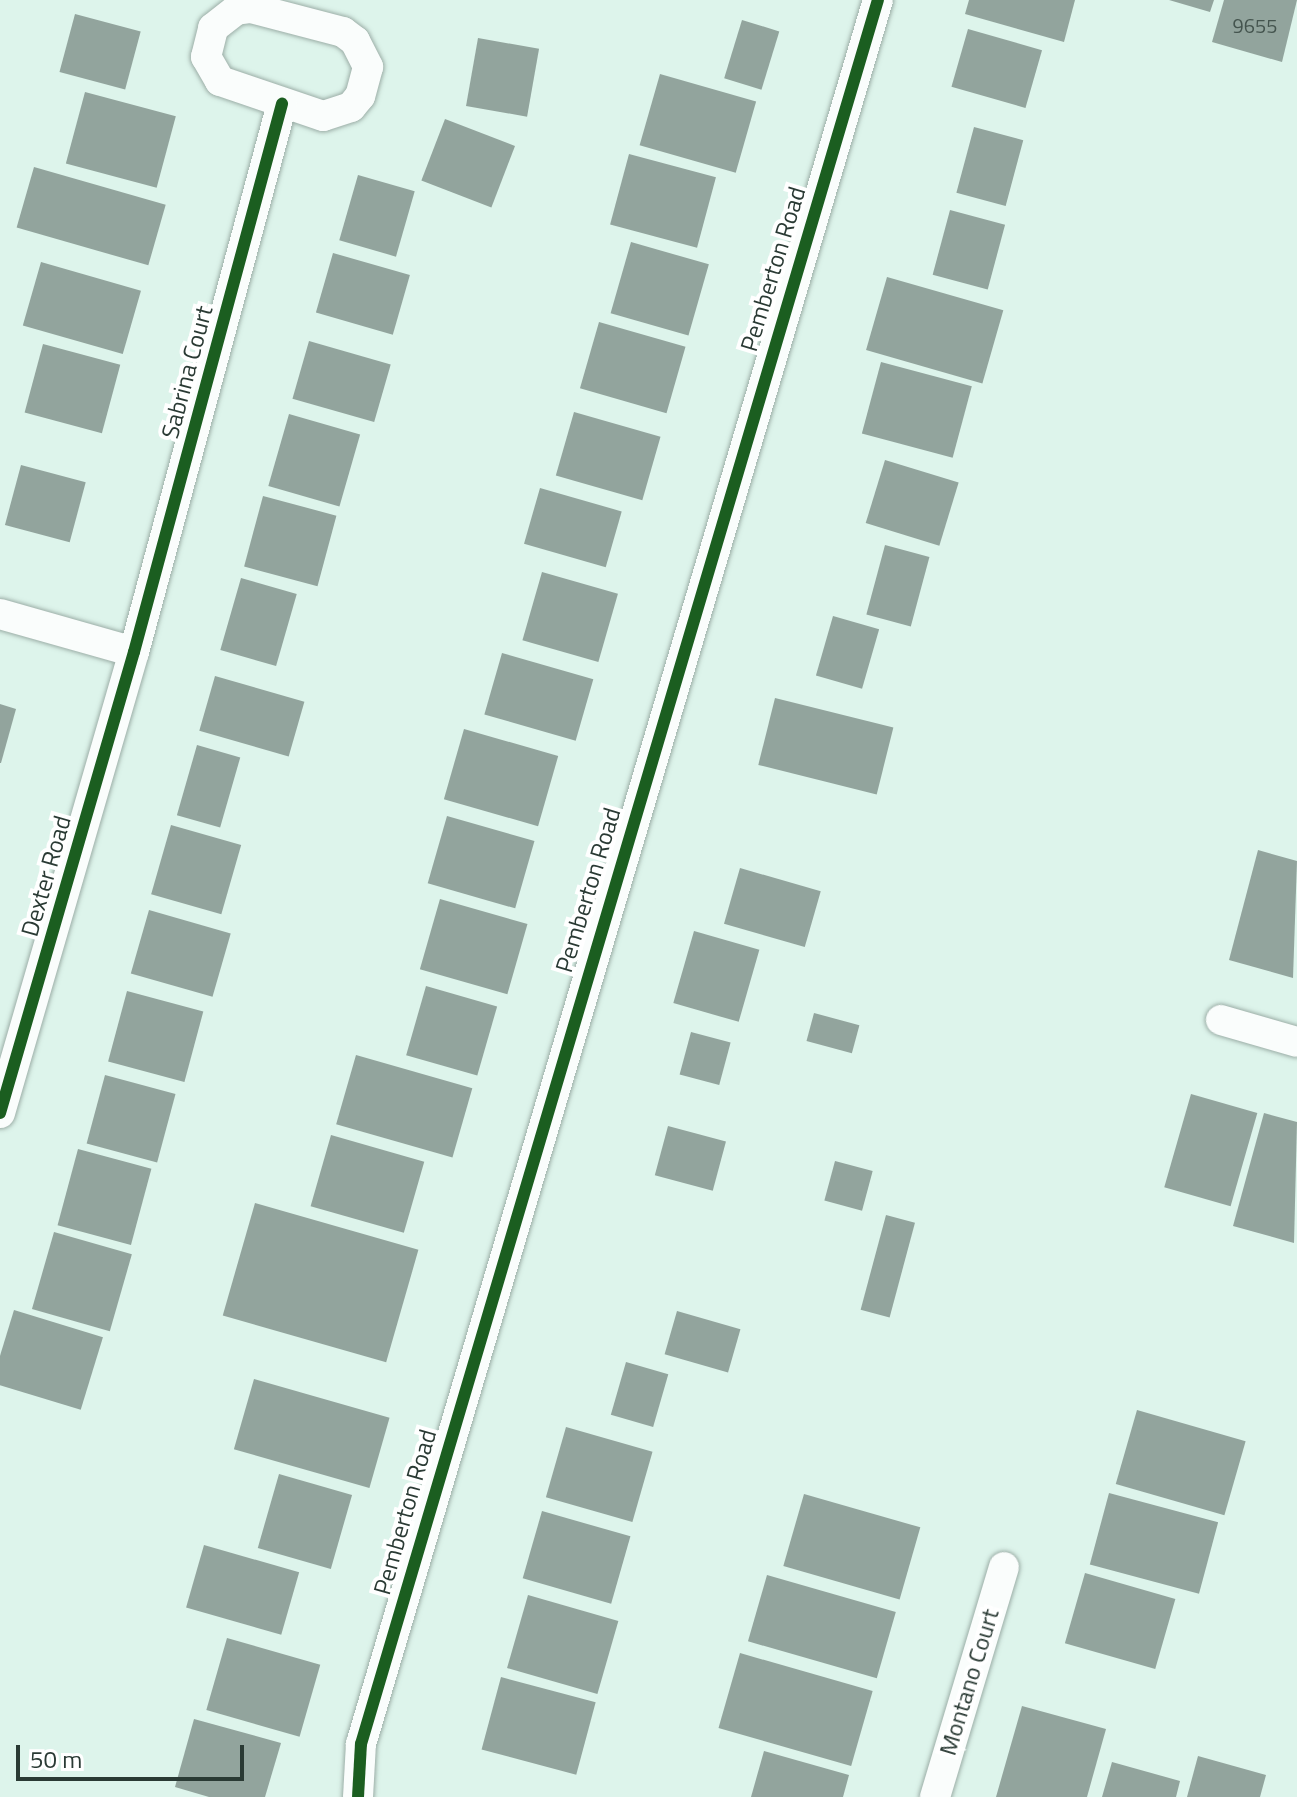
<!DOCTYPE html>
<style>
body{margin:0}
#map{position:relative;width:1297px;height:1797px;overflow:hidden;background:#ddf4eb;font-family:"Titillium Web",sans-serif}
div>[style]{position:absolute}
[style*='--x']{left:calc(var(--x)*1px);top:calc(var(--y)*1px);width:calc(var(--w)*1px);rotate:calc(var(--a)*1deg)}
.building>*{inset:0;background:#92a49d;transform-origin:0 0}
.roads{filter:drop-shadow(0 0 2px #9caea7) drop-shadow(0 0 2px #9caea7)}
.minor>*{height:30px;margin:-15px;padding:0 15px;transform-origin:15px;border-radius:15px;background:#fafdfc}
.cycleway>*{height:12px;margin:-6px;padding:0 6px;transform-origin:6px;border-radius:6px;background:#1b5e20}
span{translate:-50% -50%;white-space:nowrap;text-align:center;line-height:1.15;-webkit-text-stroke:8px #fff;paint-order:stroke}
.number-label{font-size:20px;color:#44544e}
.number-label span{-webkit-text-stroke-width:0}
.street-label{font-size:24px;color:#2a3a34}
.scale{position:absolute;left:16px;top:1745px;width:228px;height:36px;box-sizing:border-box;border:4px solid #2a3a34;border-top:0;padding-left:10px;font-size:24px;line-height:28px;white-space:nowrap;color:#2a3a34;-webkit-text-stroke:6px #fff;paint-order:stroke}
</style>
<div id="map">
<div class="building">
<i style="clip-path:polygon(969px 0,1075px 0,1064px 42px,965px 14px)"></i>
<i style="clip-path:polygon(1169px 0,1214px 0,1210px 12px)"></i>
<i style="clip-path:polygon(1224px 0,1297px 0,1282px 62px,1212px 42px)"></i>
<i style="left:75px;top:14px;width:68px;height:60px;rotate:15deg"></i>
<i style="left:742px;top:20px;width:39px;height:61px;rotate:17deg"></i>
<i style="left:968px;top:29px;width:77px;height:60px;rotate:16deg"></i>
<i style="left:478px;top:38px;width:62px;height:69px;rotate:10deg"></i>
<i style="left:660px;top:74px;width:100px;height:74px;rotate:16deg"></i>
<i style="left:85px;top:92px;width:94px;height:74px;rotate:15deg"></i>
<i style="left:445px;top:119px;width:75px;height:66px;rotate:21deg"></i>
<i style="left:974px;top:127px;width:51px;height:68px;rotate:15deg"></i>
<i style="left:629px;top:154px;width:90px;height:73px;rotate:15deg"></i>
<i style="left:34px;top:167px;width:137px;height:63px;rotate:16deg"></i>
<i style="left:358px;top:175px;width:59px;height:68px;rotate:16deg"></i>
<i style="left:950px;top:210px;width:57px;height:67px;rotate:15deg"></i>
<i style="left:631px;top:242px;width:81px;height:74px;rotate:16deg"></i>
<i style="left:333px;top:253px;width:80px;height:62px;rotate:16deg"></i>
<i style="left:41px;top:262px;width:104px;height:66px;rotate:16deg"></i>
<i style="left:887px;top:277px;width:121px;height:76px;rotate:16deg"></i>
<i style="left:599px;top:322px;width:90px;height:69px;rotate:16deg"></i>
<i style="left:309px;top:341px;width:85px;height:60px;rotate:16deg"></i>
<i style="left:43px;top:344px;width:80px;height:71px;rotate:15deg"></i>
<i style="left:881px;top:362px;width:94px;height:74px;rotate:15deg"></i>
<i style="left:574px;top:412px;width:90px;height:66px;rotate:16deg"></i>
<i style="left:289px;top:414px;width:74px;height:75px;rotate:16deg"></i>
<i style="left:885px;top:460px;width:77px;height:66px;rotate:17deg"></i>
<i style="left:21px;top:465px;width:67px;height:62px;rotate:15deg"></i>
<i style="left:540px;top:488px;width:85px;height:58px;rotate:16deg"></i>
<i style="left:263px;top:496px;width:76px;height:73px;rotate:15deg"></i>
<i style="left:885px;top:545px;width:46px;height:72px;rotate:15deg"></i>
<i style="left:542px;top:572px;width:79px;height:71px;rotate:16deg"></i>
<i style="left:241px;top:578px;width:58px;height:75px;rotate:16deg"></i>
<i style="left:833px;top:616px;width:48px;height:62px;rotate:16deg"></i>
<i style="left:502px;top:653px;width:95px;height:64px;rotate:16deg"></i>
<i style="left:215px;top:676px;width:93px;height:57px;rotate:16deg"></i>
<i style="left:775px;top:698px;width:122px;height:69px;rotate:14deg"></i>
<i style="clip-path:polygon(0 704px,16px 709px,1px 763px,0 763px)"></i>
<i style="left:464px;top:729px;width:98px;height:73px;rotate:16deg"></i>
<i style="left:197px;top:745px;width:45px;height:73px;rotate:16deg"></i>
<i style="left:447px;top:816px;width:91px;height:70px;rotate:16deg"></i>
<i style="left:171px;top:825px;width:73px;height:72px;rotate:16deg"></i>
<i style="clip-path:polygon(1258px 850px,1297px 861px,1293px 978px,1229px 960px)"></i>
<i style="left:740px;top:868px;width:84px;height:58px;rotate:16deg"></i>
<i style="left:440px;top:899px;width:91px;height:73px;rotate:16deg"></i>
<i style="left:149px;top:910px;width:85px;height:66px;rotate:16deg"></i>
<i style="left:694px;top:931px;width:68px;height:75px;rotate:16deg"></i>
<i style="left:426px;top:986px;width:74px;height:72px;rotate:16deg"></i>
<i style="left:127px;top:991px;width:79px;height:73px;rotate:15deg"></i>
<i style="left:814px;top:1013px;width:47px;height:29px;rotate:15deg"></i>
<i style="left:691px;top:1032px;width:41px;height:44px;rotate:15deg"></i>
<i style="left:356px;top:1055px;width:121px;height:72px;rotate:16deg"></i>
<i style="left:105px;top:1075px;width:73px;height:71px;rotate:15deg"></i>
<i style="left:1191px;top:1094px;width:69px;height:97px;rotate:16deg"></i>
<i style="clip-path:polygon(1264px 1113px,1297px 1122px,1294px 1243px,1233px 1226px)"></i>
<i style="left:668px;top:1126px;width:60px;height:51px;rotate:15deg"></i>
<i style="left:331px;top:1135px;width:97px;height:74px;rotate:16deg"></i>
<i style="left:78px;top:1149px;width:76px;height:79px;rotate:15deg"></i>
<i style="left:835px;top:1161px;width:39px;height:41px;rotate:15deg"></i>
<i style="left:255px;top:1203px;width:170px;height:117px;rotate:16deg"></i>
<i style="left:886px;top:1215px;width:30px;height:98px;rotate:15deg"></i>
<i style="left:54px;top:1232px;width:81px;height:80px;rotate:16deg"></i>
<i style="left:14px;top:1310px;width:93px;height:76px;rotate:17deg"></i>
<i style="left:677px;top:1311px;width:66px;height:45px;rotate:16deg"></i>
<i style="left:626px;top:1362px;width:44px;height:55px;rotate:16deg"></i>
<i style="left:254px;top:1379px;width:141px;height:73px;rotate:16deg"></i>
<i style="left:1137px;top:1410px;width:113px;height:77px;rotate:16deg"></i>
<i style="left:566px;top:1427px;width:90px;height:73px;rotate:16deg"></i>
<i style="left:279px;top:1474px;width:76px;height:77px;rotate:16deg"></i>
<i style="left:1109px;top:1493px;width:113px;height:74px;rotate:15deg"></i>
<i style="left:804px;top:1494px;width:121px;height:75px;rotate:16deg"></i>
<i style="left:542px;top:1511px;width:92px;height:70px;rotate:16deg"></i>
<i style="left:204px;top:1545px;width:99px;height:65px;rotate:16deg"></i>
<i style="left:1085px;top:1573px;width:94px;height:73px;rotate:16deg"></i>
<i style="left:767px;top:1575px;width:134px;height:69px;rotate:16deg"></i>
<i style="left:528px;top:1595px;width:94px;height:76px;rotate:16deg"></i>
<i style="left:227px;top:1638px;width:97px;height:75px;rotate:16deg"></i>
<i style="left:740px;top:1653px;width:138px;height:78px;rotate:16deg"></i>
<i style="left:501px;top:1677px;width:98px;height:75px;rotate:15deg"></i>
<i style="clip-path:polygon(1022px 1706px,1106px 1729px,1087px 1797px,996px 1797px)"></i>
<i style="clip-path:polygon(194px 1719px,281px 1743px,265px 1797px,209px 1797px,175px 1787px)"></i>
<i style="clip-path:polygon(764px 1751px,849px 1775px,843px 1797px,751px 1797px)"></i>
<i style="clip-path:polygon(1198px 1756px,1266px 1775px,1260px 1797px,1187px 1797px)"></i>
<i style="clip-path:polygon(1112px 1762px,1180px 1781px,1176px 1797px,1102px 1797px)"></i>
</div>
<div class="roads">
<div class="minor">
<i style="--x:251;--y:8;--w:95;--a:14.6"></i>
<i style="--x:343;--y:32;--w:15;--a:37"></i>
<i style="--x:355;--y:41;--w:29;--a:63"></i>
<i style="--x:368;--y:67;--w:30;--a:105"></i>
<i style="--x:360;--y:96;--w:14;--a:129"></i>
<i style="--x:351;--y:107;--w:29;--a:162"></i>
<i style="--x:323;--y:116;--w:109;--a:-161.2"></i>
<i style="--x:220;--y:81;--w:28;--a:-120"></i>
<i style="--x:206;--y:57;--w:30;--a:-76"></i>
<i style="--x:213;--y:28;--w:29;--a:-38"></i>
<i style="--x:236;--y:10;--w:15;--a:-8"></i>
<i style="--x:0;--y:614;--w:139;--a:15.8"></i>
<i style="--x:1221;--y:1020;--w:79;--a:16.1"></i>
<i style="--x:0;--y:1113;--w:480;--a:-73.8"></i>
<i style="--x:134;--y:652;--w:568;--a:-74.89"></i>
<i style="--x:358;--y:1797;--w:53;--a:-86.8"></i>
<i style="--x:361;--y:1744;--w:1819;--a:-73.49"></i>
<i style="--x:935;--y:1797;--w:240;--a:-73.3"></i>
</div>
</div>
<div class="cycleway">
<i style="--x:0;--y:1113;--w:480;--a:-73.8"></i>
<i style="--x:134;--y:652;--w:568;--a:-74.89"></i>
<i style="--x:358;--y:1797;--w:53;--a:-86.8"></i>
<i style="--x:361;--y:1744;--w:1819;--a:-73.49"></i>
</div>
<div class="number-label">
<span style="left:1255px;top:25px">9655</span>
</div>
<div class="street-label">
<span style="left:773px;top:269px;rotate:-73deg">Pemberton Road</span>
<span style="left:187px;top:372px;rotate:-75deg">Sabrina Court</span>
<span style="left:46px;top:876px;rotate:-74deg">Dexter Road</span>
<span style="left:588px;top:890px;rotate:-73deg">Pemberton Road</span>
<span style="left:405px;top:1512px;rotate:-74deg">Pemberton Road</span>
<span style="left:969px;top:1682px;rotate:-73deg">Montano Court</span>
</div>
<div class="scale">50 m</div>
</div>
